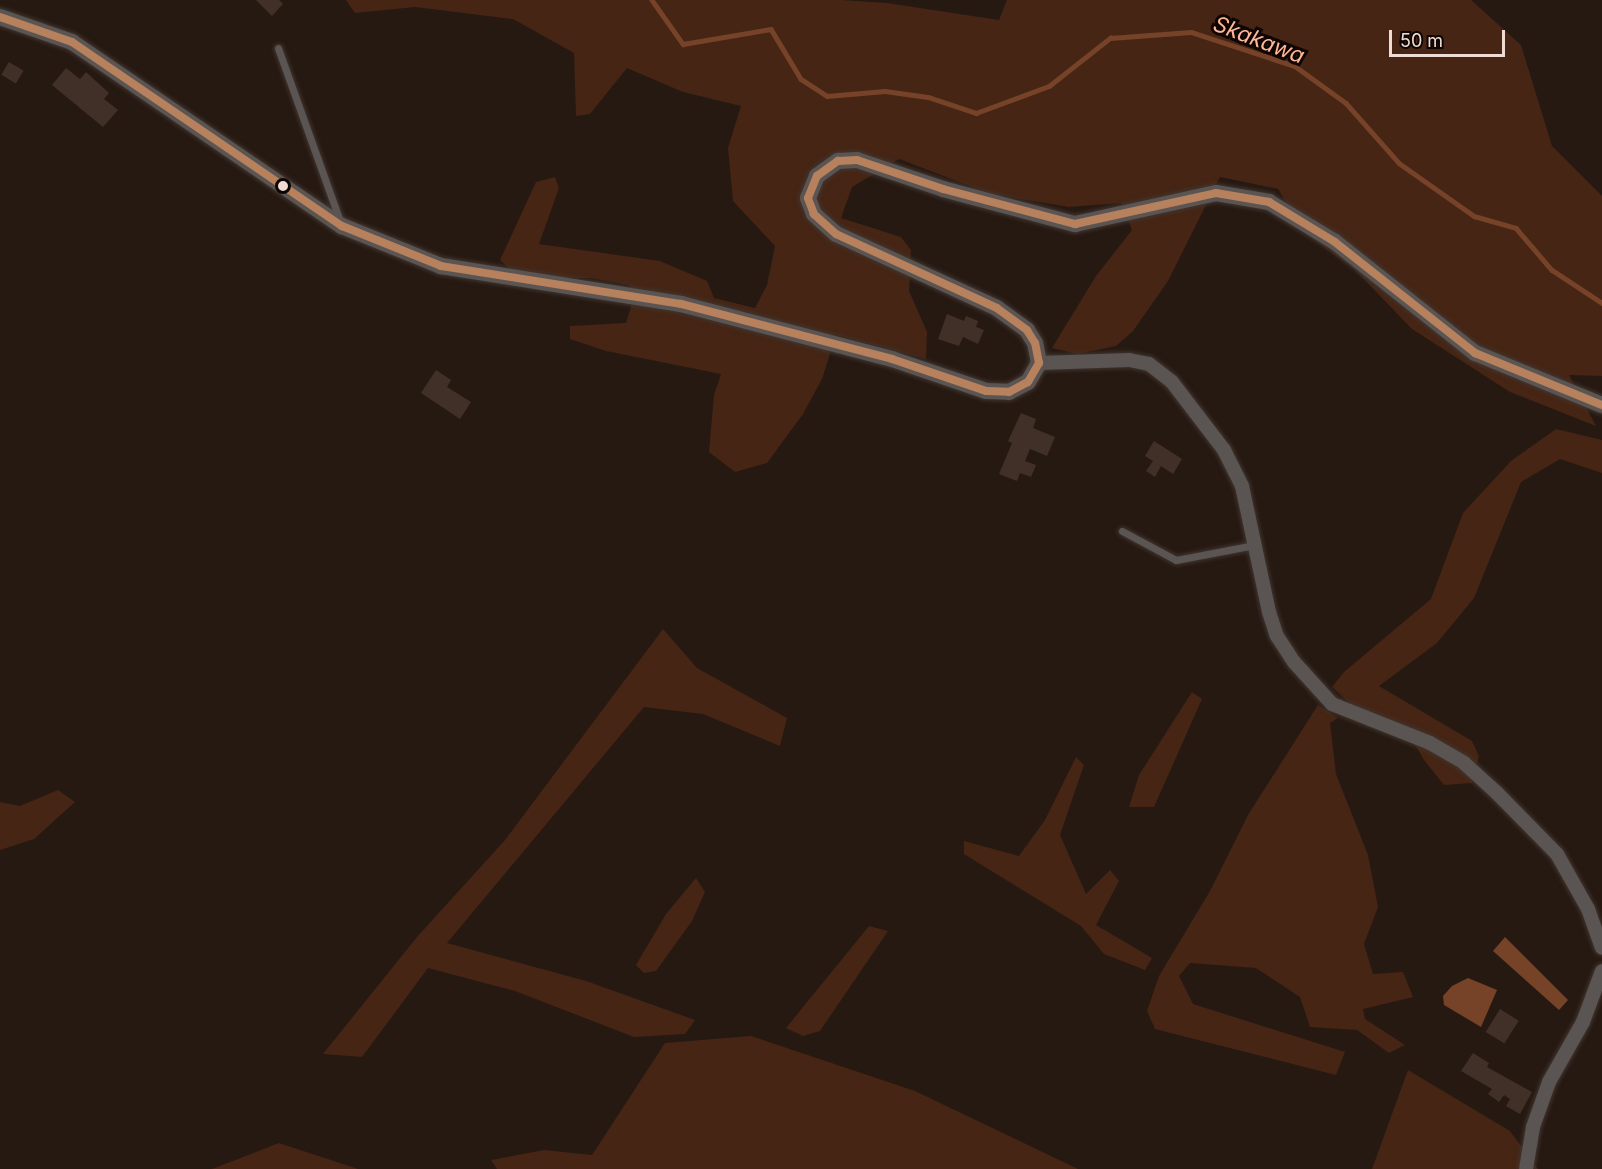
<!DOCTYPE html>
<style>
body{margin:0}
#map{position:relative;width:1602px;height:1169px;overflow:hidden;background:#261912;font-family:Inter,sans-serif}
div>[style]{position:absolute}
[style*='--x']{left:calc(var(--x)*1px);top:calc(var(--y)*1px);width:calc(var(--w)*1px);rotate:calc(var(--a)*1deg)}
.green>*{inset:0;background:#462514}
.water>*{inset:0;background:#764329}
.stream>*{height:4.5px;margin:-2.25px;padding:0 2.25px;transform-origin:2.25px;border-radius:2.25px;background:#764329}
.building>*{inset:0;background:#413028;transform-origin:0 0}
.roads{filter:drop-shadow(0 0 2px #40352f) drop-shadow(0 0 2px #40352f)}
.service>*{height:7px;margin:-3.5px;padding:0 3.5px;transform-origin:3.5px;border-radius:3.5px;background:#5a5452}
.minor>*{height:14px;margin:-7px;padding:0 7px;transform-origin:7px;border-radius:7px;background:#5a5452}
.tertiary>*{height:16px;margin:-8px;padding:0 8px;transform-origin:8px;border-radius:8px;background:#5a5452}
.bus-1>*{height:8px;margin:-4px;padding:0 4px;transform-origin:4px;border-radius:4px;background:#b6815c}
.dots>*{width:16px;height:16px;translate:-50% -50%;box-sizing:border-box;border:3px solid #0f0502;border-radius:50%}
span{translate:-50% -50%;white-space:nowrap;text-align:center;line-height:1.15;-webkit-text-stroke:6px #0f0502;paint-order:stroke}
.water-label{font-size:22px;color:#feb897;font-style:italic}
.scale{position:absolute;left:1389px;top:30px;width:116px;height:27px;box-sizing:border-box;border:3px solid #efddd5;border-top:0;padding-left:8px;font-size:18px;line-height:21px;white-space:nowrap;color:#efddd5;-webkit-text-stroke:4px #0f0502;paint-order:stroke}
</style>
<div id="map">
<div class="green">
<i style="clip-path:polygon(346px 0,841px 0,887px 3px,999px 20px,1007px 0,1471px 0,1521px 45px,1552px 146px,1602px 196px,1602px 376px,1569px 375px,1596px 426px,1510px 392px,1412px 329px,1354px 269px,1305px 233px,1278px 189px,1220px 177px,1168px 281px,1133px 331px,1116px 346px,1077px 354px,1052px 348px,1096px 276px,1132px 230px,1121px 203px,1069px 207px,991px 194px,899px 159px,852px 187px,841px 218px,901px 237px,911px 250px,909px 291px,927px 332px,926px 359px,836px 335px,822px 379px,803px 414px,767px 463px,735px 472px,709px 452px,714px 395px,721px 374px,606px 351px,570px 339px,570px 326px,626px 323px,631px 307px,629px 285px,591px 278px,547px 278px,513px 272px,500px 260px,536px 182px,555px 177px,559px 188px,539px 244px,660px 261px,707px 281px,714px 298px,755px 308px,767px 285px,775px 246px,733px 201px,728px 148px,741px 106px,683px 92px,627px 68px,590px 114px,576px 116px,574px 53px,513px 19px,415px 7px,355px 13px)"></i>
<i style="clip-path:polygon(1556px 429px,1602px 440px,1602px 473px,1560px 459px,1521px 482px,1474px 598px,1437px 643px,1379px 686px,1472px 741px,1479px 756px,1472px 783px,1444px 785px,1424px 760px,1404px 726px,1355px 708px,1332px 687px,1344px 672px,1431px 599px,1463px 513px,1511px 461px)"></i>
<i style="clip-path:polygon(663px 629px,697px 668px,787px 718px,780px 746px,703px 714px,644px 707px,447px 943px,586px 981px,695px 1020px,685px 1034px,634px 1037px,515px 991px,428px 968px,362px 1057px,323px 1054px,417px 937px,505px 840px)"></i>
<i style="clip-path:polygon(1192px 692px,1202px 699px,1154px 807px,1129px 807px,1139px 775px)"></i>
<i style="clip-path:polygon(1318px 705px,1338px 718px,1330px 723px,1336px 774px,1368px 855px,1378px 907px,1364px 944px,1373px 974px,1403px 972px,1413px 997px,1363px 1009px,1365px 1019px,1405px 1045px,1389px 1053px,1357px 1030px,1310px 1027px,1300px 997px,1256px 968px,1190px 963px,1179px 976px,1193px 1004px,1345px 1052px,1336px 1075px,1155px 1029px,1147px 1011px,1159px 976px,1210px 891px,1248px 815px)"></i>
<i style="clip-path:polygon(1076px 757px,1084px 765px,1060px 835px,1086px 894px,1110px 870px,1119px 881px,1096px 925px,1152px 958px,1145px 970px,1104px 954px,1081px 926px,964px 854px,964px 841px,1019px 856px,1045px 820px)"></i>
<i style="clip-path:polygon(58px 790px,75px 802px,34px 839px,0 850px,0 802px,20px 806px)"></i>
<i style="clip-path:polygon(696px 878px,705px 892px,692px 921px,656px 971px,644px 973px,636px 965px,666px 914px)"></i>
<i style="clip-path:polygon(869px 926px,888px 931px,820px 1031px,803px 1036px,786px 1028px)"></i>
<i style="clip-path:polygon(751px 1036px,915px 1091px,1078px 1169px,497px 1169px,491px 1160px,544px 1150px,592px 1155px,665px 1043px)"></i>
<i style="clip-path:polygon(1408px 1070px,1510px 1131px,1538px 1169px,1372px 1169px)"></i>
<i style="clip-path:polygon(279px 1143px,358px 1169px,212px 1169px)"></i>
</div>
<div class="water">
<i style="clip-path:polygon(1505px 937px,1568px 1000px,1559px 1010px,1493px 951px)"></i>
<i style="clip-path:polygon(1468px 978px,1497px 990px,1481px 1027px,1444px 1005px,1443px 996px,1452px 986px)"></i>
</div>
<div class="stream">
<i style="--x:652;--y:0;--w:54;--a:54.8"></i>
<i style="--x:683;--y:44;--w:89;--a:-9.7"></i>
<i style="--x:771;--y:29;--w:58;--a:59"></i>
<i style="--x:801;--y:79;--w:31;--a:33"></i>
<i style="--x:827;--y:96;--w:58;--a:-4.9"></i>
<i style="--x:885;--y:91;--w:43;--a:7.9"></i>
<i style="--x:928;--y:97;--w:51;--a:18.4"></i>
<i style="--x:976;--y:113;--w:78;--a:-20.3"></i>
<i style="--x:1049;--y:86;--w:78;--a:-38.2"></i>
<i style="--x:1110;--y:38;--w:81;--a:-4.2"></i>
<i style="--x:1191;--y:32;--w:109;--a:18.1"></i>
<i style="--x:1295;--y:66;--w:63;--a:36"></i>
<i style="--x:1346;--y:103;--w:80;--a:48.5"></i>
<i style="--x:1399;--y:163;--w:92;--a:35.2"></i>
<i style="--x:1474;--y:216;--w:44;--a:15.9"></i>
<i style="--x:1516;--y:228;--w:55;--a:49.4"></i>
<i style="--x:1552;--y:270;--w:60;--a:33.4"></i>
</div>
<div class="building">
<i style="clip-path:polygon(256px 0,279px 0,283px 4px,272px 16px)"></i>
<i style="left:9px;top:62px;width:17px;height:15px;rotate:31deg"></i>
<i style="clip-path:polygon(66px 68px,80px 79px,86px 72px,109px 93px,104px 99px,118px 110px,103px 127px,52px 85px)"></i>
<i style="clip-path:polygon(947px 314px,964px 321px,966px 316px,978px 321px,976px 327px,984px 330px,978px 344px,963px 337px,959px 346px,938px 339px)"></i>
<i style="clip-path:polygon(436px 370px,451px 380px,447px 387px,471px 402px,460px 419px,421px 393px)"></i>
<i style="clip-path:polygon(1021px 413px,1036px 419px,1033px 428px,1055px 437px,1047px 456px,1030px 449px,1025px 461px,1036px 465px,1031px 477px,1020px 473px,1017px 481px,999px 474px,1012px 443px,1008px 441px)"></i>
<i style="clip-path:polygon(1154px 441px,1182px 459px,1173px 474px,1161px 466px,1155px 477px,1146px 471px,1153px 461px,1145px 456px)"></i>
<i style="left:1500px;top:1009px;width:22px;height:27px;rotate:32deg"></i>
<i style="clip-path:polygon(1473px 1053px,1489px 1063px,1487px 1067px,1532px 1092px,1520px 1114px,1506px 1106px,1510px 1099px,1504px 1095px,1499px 1102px,1488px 1094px,1492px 1089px,1461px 1071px)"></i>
</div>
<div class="roads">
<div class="service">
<i style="--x:278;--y:48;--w:184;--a:70.3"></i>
<i style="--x:1122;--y:531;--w:61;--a:28.2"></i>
<i style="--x:1176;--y:560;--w:80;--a:-10.8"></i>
</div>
<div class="minor">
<i style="--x:1039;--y:363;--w:90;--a:-1.9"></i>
<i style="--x:1129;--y:360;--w:20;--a:11"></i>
<i style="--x:1149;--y:364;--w:29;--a:38"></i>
<i style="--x:1172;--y:382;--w:86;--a:52.6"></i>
<i style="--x:1224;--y:450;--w:40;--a:63.4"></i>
<i style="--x:1242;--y:486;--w:129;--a:77.9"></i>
<i style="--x:1269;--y:612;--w:25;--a:72"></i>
<i style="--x:1277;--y:636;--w:31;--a:57"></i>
<i style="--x:1294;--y:662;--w:57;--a:47.9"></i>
<i style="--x:1332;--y:704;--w:105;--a:21.7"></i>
<i style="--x:1430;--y:743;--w:39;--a:30"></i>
<i style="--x:1464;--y:763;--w:45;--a:42.3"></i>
<i style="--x:1497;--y:793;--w:86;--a:45.5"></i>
<i style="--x:1557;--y:854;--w:63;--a:60.6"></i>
<i style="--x:1588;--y:909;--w:41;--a:70.3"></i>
<i style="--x:1526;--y:1169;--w:43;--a:-80.5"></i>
<i style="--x:1533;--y:1127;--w:48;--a:-70.4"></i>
<i style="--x:1549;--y:1082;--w:69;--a:-60.5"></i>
<i style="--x:1583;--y:1022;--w:54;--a:-69.6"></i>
</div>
<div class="tertiary">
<i style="--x:0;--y:17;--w:76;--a:19.1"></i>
<i style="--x:72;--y:42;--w:327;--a:34.3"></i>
<i style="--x:342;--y:226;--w:107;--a:22"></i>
<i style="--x:441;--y:266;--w:243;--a:9"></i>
<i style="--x:681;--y:304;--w:218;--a:14.6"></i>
<i style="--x:892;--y:359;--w:99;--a:18.8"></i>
<i style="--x:986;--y:391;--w:23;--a:2"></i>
<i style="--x:1009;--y:392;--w:21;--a:-28"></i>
<i style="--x:1028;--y:382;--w:22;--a:-60"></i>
<i style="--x:1039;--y:363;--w:20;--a:-101"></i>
<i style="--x:1035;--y:343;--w:15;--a:-122"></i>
<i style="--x:1027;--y:330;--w:37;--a:-144"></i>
<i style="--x:997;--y:308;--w:177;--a:-155.3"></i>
<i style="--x:836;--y:234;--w:30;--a:-138"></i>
<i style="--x:814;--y:214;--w:17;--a:-111"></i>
<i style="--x:808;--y:198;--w:24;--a:-68"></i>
<i style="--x:817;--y:176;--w:26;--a:-36"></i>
<i style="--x:838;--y:161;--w:19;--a:-3"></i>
<i style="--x:857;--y:160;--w:91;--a:18.6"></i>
<i style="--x:943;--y:189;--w:137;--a:14.9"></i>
<i style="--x:1075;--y:224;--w:144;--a:-12.4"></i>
<i style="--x:1216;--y:193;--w:54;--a:9.6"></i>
<i style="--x:1269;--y:202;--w:77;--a:31.2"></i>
<i style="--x:1335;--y:242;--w:179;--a:38.4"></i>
<i style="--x:1475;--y:353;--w:137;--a:22.3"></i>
</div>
</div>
<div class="bus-1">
<i style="--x:0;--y:17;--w:76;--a:19.1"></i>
<i style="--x:72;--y:42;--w:327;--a:34.3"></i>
<i style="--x:342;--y:226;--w:107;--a:22"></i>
<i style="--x:441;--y:266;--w:243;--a:9"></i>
<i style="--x:681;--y:304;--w:218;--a:14.6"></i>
<i style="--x:892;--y:359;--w:99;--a:18.8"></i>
<i style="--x:986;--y:391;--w:23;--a:2"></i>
<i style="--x:1009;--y:392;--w:21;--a:-28"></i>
<i style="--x:1028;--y:382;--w:22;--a:-60"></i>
<i style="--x:1039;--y:363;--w:20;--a:-101"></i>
<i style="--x:1035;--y:343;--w:15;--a:-122"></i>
<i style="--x:1027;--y:330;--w:37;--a:-144"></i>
<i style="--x:997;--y:308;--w:177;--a:-155.3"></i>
<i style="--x:836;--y:234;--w:30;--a:-138"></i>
<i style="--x:814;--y:214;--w:17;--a:-111"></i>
<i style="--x:808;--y:198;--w:24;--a:-68"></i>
<i style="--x:817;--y:176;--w:26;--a:-36"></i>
<i style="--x:838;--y:161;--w:19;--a:-3"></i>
<i style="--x:857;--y:160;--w:91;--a:18.6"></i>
<i style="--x:943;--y:189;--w:137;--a:14.9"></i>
<i style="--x:1075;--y:224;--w:144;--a:-12.4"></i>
<i style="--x:1216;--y:193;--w:54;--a:9.6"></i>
<i style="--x:1269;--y:202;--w:77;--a:31.2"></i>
<i style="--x:1335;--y:242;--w:179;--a:38.4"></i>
<i style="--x:1475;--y:353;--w:137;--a:22.3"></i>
</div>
<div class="dots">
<i style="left:283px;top:186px;background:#efddd5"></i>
</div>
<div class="water-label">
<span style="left:1259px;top:40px;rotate:21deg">Skakawa</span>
</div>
<div class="scale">50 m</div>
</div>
